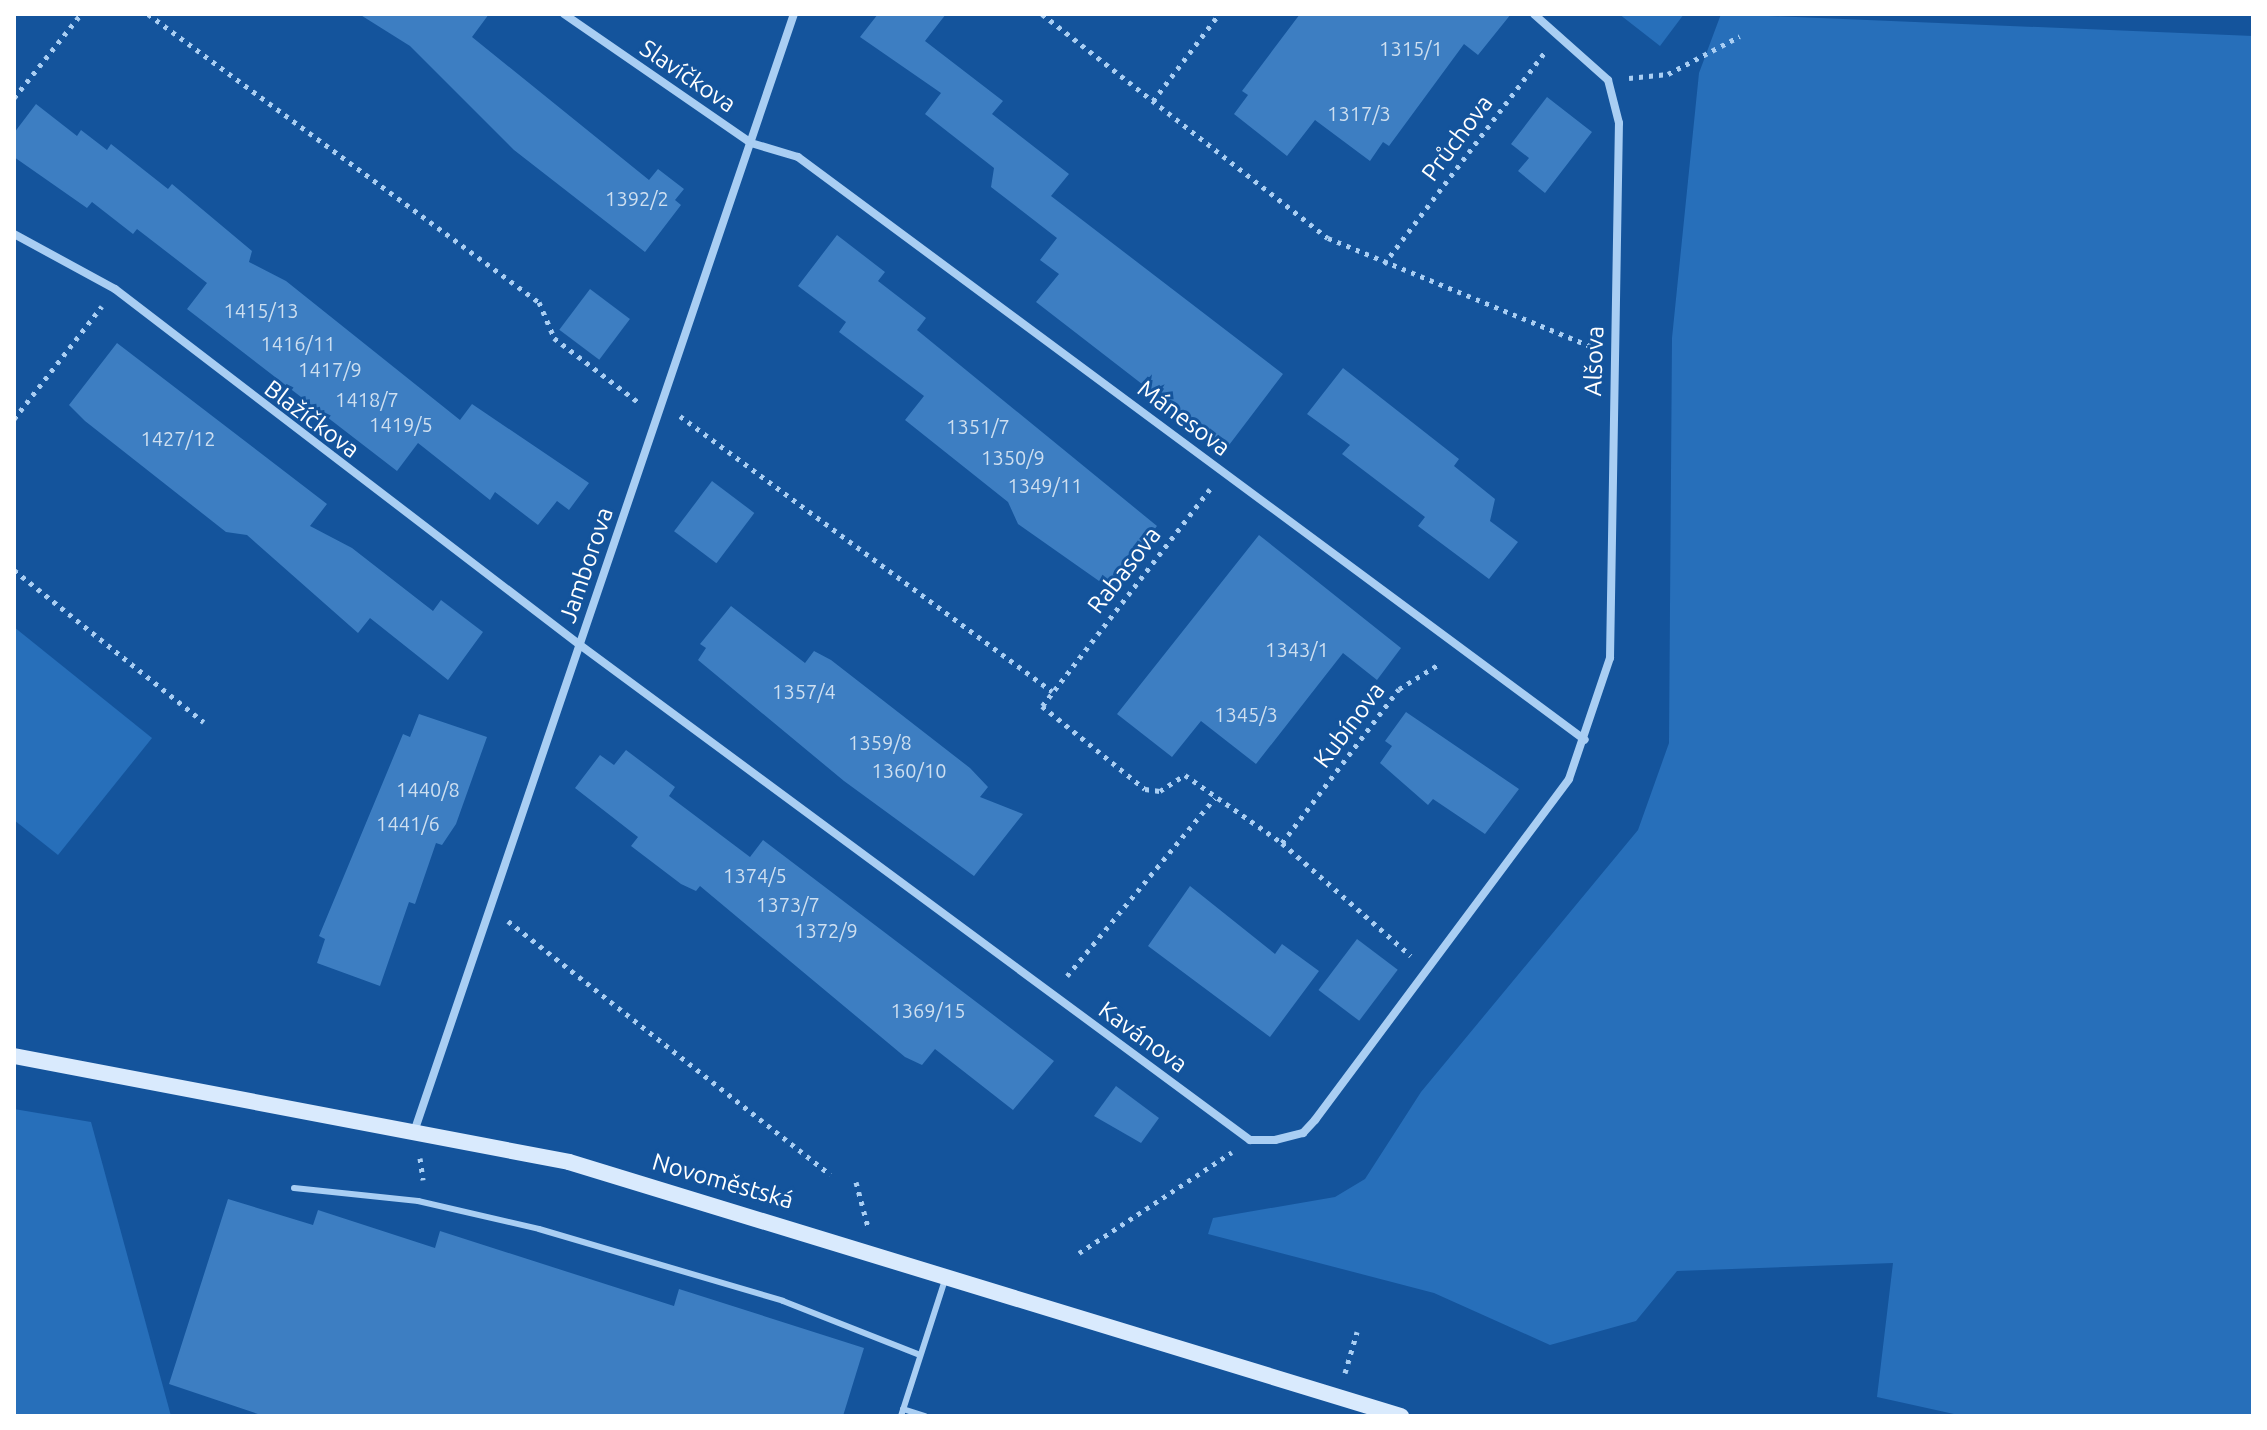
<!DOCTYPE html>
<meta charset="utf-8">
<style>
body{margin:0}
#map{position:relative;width:2267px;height:1430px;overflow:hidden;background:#14549c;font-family:Ubuntu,sans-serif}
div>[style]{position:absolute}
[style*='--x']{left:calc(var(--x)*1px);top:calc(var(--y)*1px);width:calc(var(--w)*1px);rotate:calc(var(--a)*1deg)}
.green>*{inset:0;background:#276fba}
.building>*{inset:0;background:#3d7ec2;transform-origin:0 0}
.path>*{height:5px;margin-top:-2.5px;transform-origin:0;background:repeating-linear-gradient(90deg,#a9cef3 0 4px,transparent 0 10px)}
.lane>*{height:6px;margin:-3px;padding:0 3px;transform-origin:3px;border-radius:3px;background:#a9cef3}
.street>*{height:8px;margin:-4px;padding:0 4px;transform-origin:4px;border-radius:4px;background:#a9cef3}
.secondary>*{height:16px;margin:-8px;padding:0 8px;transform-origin:8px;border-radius:8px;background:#d9eafd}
span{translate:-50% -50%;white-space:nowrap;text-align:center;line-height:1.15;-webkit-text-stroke:6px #14549c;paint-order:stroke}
.number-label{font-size:20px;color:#cedff0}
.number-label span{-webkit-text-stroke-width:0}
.street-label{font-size:24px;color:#fff}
.frame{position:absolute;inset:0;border:16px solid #fff;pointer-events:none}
</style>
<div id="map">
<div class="green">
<i style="clip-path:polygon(1619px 14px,1684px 14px,1660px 46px)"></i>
<i style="clip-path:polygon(1721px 14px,2253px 36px,2253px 1416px,1963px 1416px,1877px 1397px,1893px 1263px,1677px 1271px,1636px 1321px,1550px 1345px,1434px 1293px,1208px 1234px,1213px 1218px,1335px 1197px,1365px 1179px,1421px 1092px,1638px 830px,1669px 743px,1672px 338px,1699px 73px)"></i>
<i style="clip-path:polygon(14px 627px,152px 738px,58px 855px,14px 820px)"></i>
<i style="clip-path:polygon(14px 1109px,91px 1122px,171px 1416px,14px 1416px)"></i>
</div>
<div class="building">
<i style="clip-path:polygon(359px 14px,489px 14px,472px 37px,649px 180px,658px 169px,684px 189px,675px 200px,681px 205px,645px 252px,514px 150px,410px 46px)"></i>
<i style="clip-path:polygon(878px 14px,946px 14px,925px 41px,1003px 101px,992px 114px,1069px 174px,1051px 196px,1283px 374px,1226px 449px,1036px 302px,1059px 274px,1040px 260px,1057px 238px,991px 187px,994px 168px,925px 114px,941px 93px,860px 37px)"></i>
<i style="clip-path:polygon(1300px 14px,1511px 14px,1478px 55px,1464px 44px,1389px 146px,1383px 142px,1370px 161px,1315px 120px,1287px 156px,1234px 114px,1248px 95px,1242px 91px)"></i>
<i style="clip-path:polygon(1547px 97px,1592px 132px,1545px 193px,1518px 171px,1529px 158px,1511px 144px)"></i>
<i style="clip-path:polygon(36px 104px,77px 136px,81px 130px,107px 150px,111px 144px,168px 189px,172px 184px,252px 251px,249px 262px,286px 281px,460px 420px,472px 404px,589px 483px,569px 510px,557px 501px,538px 525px,495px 492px,490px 500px,418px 443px,397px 471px,187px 309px,207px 283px,137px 229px,133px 234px,92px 202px,87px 208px,14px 157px,14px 133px)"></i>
<i style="clip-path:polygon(837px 235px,885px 272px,878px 281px,926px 318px,917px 330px,1157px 526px,1109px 588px,1018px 524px,1008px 502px,905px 420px,924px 396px,839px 332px,846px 322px,798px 286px)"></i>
<i style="left:590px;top:289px;width:50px;height:51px;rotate:37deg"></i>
<i style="clip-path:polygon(117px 343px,327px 504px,310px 526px,352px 548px,433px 611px,441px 600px,483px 632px,448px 680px,370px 618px,358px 633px,247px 535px,226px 532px,85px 421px,69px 405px)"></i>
<i style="clip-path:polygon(1343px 368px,1459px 459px,1454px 466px,1495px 499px,1490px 521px,1518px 542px,1489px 579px,1418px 526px,1425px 517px,1342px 454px,1350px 445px,1307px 414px)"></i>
<i style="left:712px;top:481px;width:53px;height:63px;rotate:37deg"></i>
<i style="clip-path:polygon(1259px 535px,1401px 648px,1377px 680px,1343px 653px,1256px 764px,1201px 721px,1172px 757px,1117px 714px)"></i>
<i style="clip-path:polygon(731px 606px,805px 663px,814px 651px,831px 660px,970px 768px,988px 787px,980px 797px,1023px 814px,974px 876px,844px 781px,698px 660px,706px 648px,700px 644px)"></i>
<i style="clip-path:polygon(1406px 712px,1519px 789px,1485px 834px,1433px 799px,1428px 805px,1380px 763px,1392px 746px,1385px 741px)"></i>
<i style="clip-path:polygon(419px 714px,487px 737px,456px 824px,442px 845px,436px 843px,415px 904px,409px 902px,380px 986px,317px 963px,325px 939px,319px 936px,403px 734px,410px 737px)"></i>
<i style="clip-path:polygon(626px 750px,675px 787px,669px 796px,750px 857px,763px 840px,1054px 1061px,1013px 1110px,935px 1049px,922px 1065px,905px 1057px,700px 886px,696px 891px,681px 884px,631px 846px,638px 837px,575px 788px,600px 755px,614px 765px)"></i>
<i style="clip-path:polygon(1190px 886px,1275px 954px,1282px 944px,1319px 971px,1270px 1037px,1148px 946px)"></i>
<i style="left:1357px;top:939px;width:51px;height:64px;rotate:37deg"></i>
<i style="clip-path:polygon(1116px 1086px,1159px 1118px,1141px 1143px,1094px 1116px)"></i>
<i style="clip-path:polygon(228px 1199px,313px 1225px,318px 1210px,435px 1248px,440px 1231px,674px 1306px,679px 1289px,864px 1348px,843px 1416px,264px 1416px,169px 1384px)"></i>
</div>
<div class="path">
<i style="--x:148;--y:14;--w:486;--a:36.4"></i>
<i style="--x:539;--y:302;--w:39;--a:67"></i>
<i style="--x:554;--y:338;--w:106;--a:37.3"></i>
<i style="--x:1042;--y:14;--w:363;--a:38.1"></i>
<i style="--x:1328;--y:238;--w:289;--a:22.4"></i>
<i style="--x:1629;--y:78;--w:39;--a:-6"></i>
<i style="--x:1668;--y:74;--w:81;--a:-27.8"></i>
<i style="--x:14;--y:98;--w:107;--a:-51.4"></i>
<i style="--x:1153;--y:101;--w:109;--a:-52.8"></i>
<i style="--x:1384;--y:264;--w:265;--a:-52.8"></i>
<i style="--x:680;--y:416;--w:463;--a:36.5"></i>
<i style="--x:14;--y:419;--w:143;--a:-52.1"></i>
<i style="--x:1210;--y:489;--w:274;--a:127.7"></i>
<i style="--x:1042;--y:706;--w:132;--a:38.9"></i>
<i style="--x:1145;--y:789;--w:15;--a:8"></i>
<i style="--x:1160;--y:791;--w:30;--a:-33"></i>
<i style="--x:1185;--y:775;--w:118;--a:35"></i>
<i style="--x:1282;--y:843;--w:171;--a:41.2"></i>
<i style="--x:14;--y:570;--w:243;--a:38.7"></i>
<i style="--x:1282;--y:843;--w:193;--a:-52.8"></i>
<i style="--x:1399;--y:689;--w:49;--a:-31.8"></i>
<i style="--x:508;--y:921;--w:410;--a:38.2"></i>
<i style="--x:1067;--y:976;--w:231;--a:-50.3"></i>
<i style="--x:420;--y:1158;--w:22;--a:82"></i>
<i style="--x:856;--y:1182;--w:47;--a:75.1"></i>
<i style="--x:1079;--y:1253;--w:183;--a:-33.4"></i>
<i style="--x:1345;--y:1373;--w:43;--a:-73.7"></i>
</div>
<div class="lane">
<i style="--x:294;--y:1188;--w:125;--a:6"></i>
<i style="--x:418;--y:1201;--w:124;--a:13"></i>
<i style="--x:539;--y:1229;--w:254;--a:16.4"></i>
<i style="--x:783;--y:1301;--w:147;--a:21.5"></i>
<i style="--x:903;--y:1409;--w:23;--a:18"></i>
<i style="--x:901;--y:1416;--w:146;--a:-72.1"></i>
</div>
<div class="street">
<i style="--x:564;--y:14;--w:227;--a:34.6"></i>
<i style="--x:751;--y:143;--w:49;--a:16.6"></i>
<i style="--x:798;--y:157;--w:979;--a:36.53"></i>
<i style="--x:14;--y:234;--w:115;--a:28.6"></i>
<i style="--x:115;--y:289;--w:586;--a:37.44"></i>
<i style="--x:580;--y:645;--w:833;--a:36.46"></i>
<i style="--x:1250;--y:1140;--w:25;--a:0"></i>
<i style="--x:1275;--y:1140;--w:29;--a:-14"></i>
<i style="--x:1303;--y:1133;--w:18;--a:-47"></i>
<i style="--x:1315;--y:1120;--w:425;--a:-53.3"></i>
<i style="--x:1569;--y:779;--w:128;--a:-71.3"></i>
<i style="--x:1610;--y:658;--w:535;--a:-89.04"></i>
<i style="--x:1619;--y:123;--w:44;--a:-104.3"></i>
<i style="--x:1608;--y:80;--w:99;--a:-138.3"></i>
<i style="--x:415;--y:1129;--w:1178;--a:-71.23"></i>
</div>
<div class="secondary">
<i style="--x:14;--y:1056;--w:565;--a:10.81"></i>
<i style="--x:569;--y:1162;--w:870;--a:16.98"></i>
</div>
<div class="number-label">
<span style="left:1411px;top:48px">1315/1</span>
<span style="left:1359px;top:113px">1317/3</span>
<span style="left:637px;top:198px">1392/2</span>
<span style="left:261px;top:310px">1415/13</span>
<span style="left:298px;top:343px">1416/11</span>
<span style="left:330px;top:369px">1417/9</span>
<span style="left:367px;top:399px">1418/7</span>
<span style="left:401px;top:424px">1419/5</span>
<span style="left:978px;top:426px">1351/7</span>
<span style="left:178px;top:438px">1427/12</span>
<span style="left:1013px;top:457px">1350/9</span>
<span style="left:1045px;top:485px">1349/11</span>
<span style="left:1297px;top:649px">1343/1</span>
<span style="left:804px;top:691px">1357/4</span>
<span style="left:1246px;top:714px">1345/3</span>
<span style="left:880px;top:742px">1359/8</span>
<span style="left:909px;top:770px">1360/10</span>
<span style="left:428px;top:789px">1440/8</span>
<span style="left:408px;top:823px">1441/6</span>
<span style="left:755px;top:875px">1374/5</span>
<span style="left:788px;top:904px">1373/7</span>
<span style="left:826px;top:930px">1372/9</span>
<span style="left:928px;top:1010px">1369/15</span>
</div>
<div class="street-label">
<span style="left:688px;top:76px;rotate:34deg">Slavíčkova</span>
<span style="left:1457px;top:138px;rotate:-53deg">Průchova</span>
<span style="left:1594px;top:361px;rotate:-88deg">Alšova</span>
<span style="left:1184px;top:418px;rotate:37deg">Mánesova</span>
<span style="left:312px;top:419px;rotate:37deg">Blažíčkova</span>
<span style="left:586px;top:565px;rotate:-71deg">Jamborova</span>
<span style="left:1124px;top:570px;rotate:-52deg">Rabasova</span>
<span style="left:1349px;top:725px;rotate:-53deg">Kubínova</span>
<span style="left:1143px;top:1037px;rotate:36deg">Kavánova</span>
<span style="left:723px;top:1181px;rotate:16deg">Novoměstská</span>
</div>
<div class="frame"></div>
</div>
